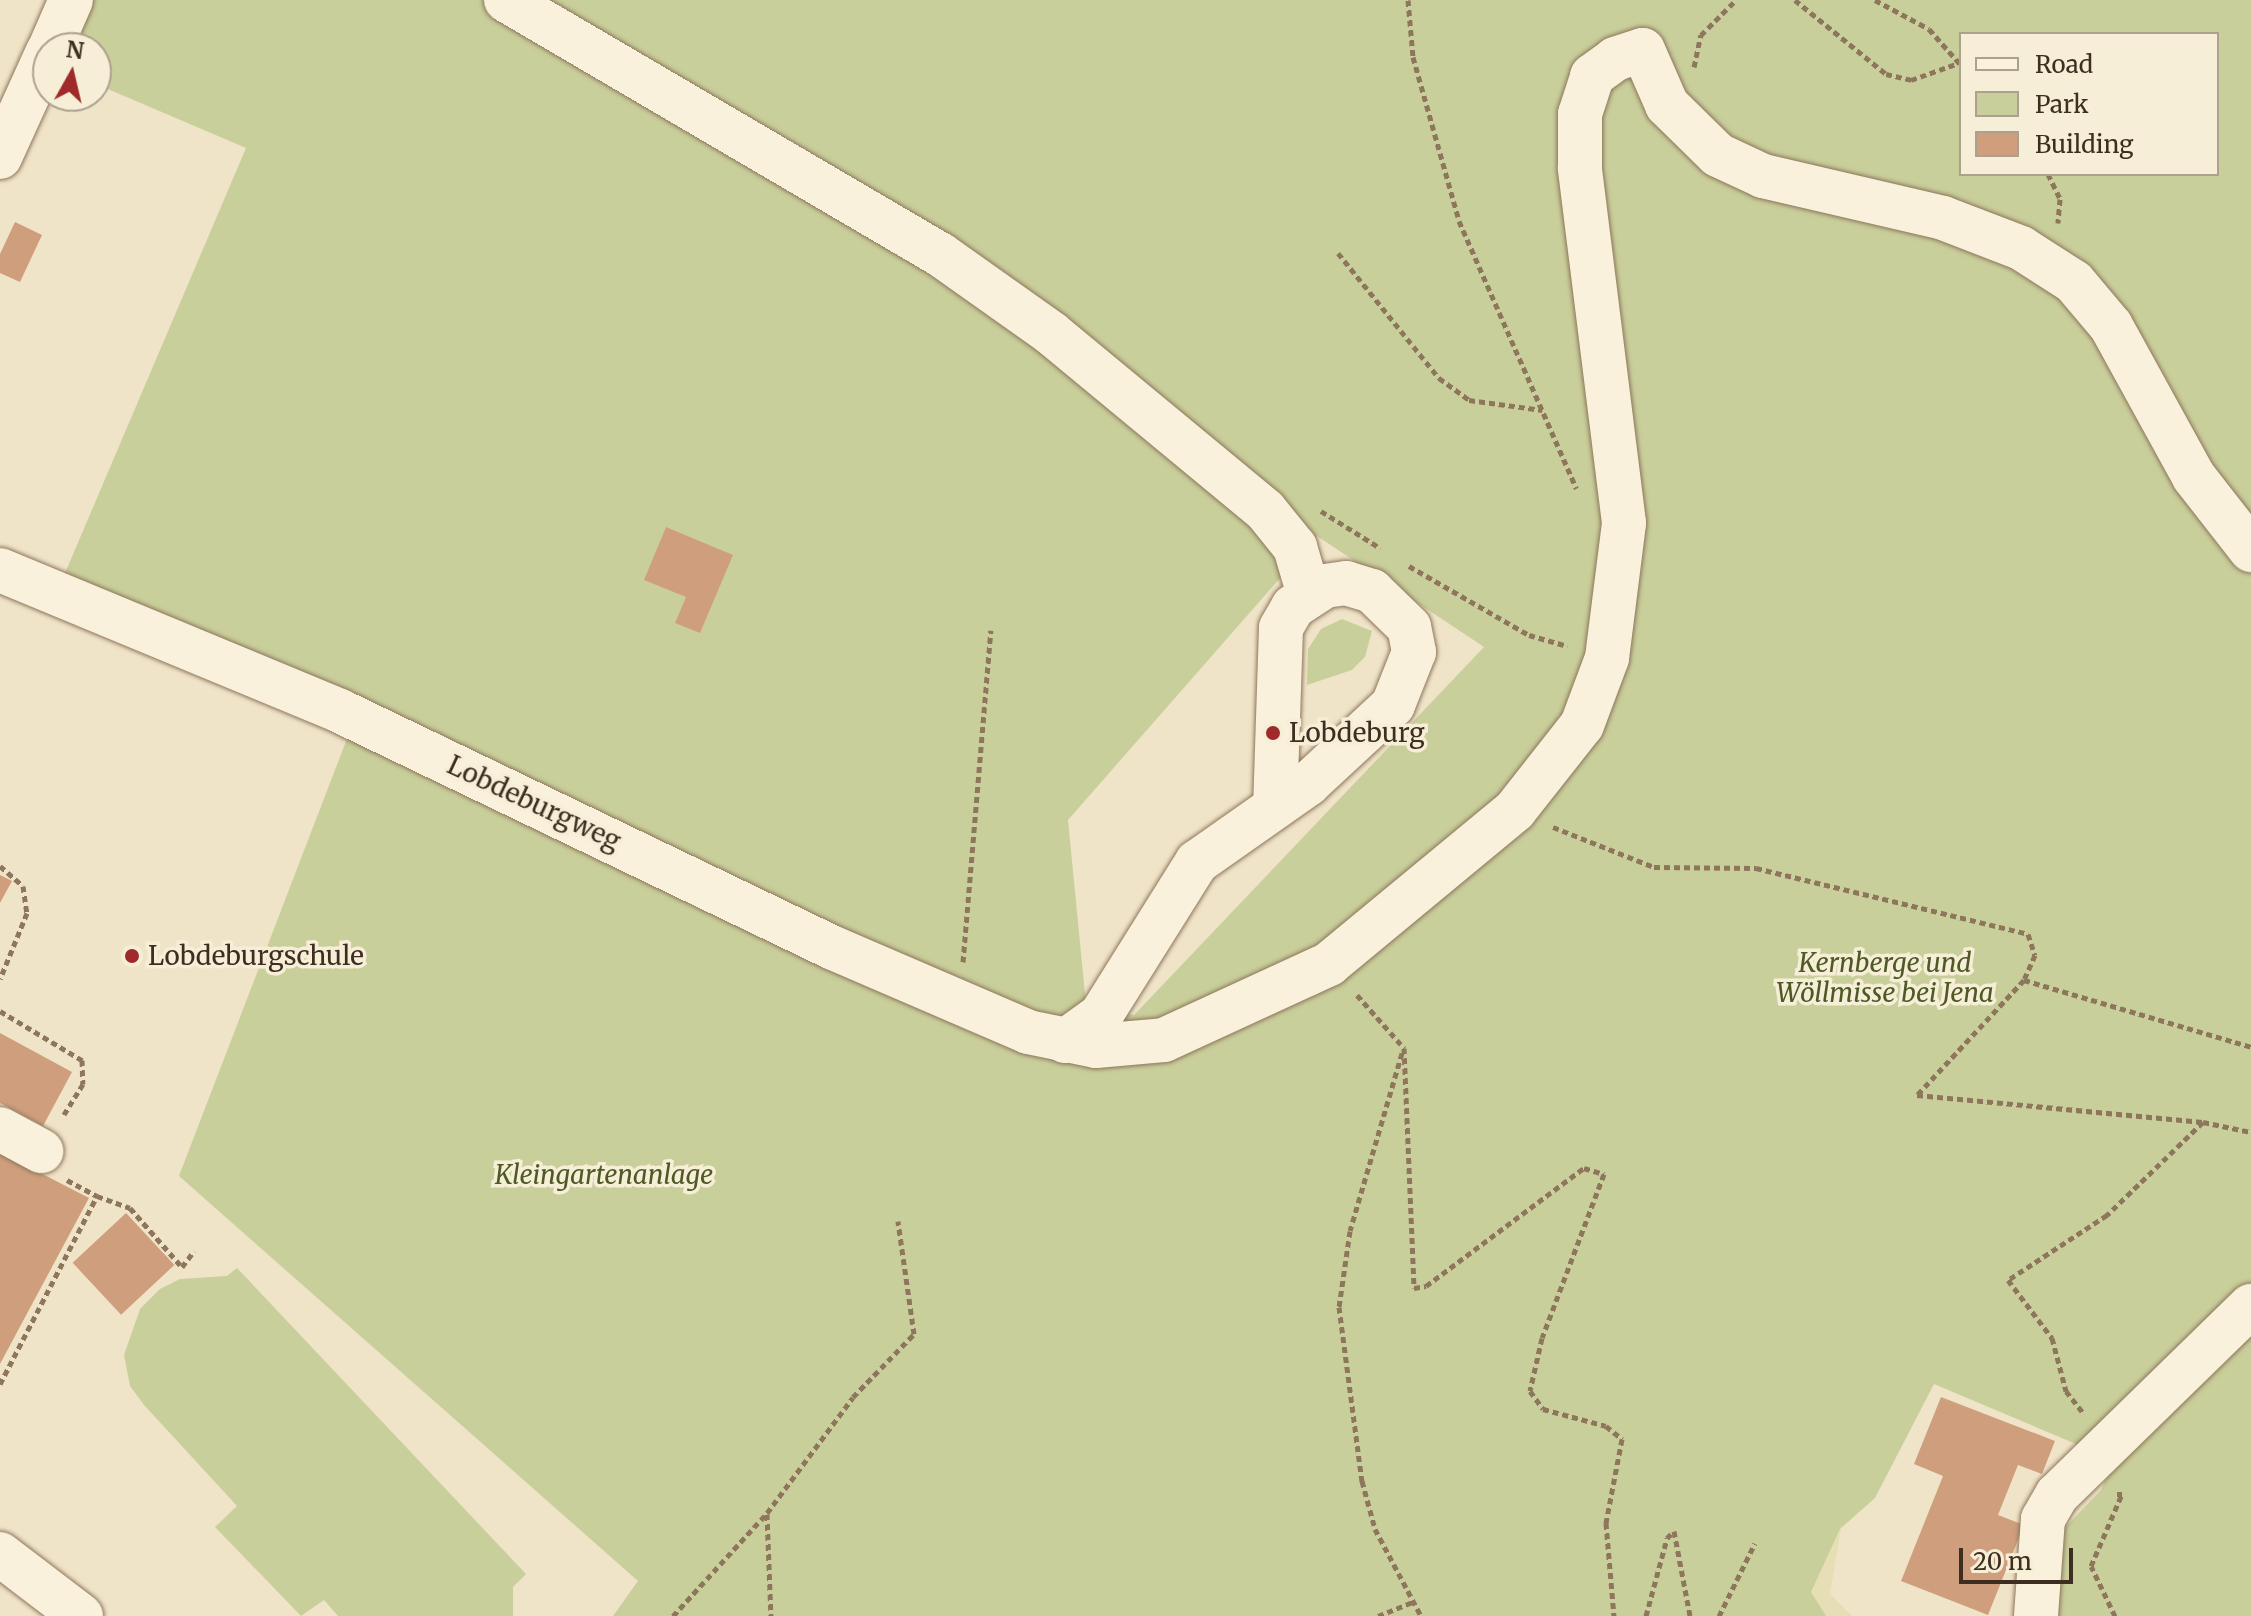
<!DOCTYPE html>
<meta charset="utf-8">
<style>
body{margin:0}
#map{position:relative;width:2251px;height:1616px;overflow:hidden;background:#f0e4c8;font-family:Merriweather,serif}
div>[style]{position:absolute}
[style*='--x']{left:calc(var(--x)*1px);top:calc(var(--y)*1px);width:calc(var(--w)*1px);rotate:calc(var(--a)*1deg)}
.farmland>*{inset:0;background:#e6deb5}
.green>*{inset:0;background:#c9cf9b}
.building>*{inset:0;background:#cf9f7d;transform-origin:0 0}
.path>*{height:5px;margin-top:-2.5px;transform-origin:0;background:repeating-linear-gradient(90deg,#8d765c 0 6px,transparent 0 10px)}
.roads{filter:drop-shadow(0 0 2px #8d765c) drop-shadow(0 0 2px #8d765c)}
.minor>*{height:44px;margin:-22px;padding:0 22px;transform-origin:22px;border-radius:22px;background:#faf1dc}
.dots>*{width:22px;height:22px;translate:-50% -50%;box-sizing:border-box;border:4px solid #f7eed8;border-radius:50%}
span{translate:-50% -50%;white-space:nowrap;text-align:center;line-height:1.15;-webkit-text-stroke:7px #f7eed8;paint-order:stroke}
.poi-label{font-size:26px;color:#3d2e20}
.left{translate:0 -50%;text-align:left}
.street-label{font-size:26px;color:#3d2e20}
.park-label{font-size:26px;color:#4d5a26;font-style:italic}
.legend{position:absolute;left:1959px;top:32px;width:260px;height:144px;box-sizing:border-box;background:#f7eed8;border:2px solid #ada18e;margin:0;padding:10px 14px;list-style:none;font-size:24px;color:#3d2e20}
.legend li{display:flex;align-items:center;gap:16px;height:40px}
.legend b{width:40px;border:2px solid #ada18e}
.north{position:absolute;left:32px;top:32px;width:80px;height:80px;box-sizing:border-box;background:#f7eed8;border:2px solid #ada18e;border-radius:50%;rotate:8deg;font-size:22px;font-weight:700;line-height:32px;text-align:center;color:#3d2e20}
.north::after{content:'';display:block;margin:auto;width:28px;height:36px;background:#9e2a2b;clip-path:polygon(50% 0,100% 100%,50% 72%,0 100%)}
.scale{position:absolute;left:1959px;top:1548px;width:114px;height:36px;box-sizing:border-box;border:4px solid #3d2e20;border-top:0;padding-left:10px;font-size:24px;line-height:28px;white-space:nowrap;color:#3d2e20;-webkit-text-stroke:6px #f7eed8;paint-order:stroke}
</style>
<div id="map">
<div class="farmland">
<i style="clip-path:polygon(1773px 1516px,1841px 1529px,1830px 1594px,1852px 1616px,1786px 1616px)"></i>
</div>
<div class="green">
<i style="clip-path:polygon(evenodd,87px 0,2251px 0,2251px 1616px,2043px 1616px,2053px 1540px,2101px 1490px,2114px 1460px,1934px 1384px,1875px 1498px,1840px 1529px,1811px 1592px,1826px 1616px,613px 1616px,638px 1581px,179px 1176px,348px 736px,48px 613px,246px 148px,96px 84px,96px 48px,63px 48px,87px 0,1961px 34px,2217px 34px,2217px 174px,1961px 174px,1961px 34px,87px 0,1317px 536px,1484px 647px,1134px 1015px,1086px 1004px,1068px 820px,1317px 536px)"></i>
<i style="clip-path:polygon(1342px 619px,1372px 631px,1365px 657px,1352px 670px,1307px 685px,1308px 649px,1321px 629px)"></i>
<i style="clip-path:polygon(237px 1268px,526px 1574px,513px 1587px,513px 1616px,338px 1616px,324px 1600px,301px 1616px,215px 1527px,237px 1506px,144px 1405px,130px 1386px,124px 1355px,140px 1309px,160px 1289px,180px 1279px,227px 1276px)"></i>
</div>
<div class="building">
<i style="clip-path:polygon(15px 222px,42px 235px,20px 282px,0 273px,0 254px)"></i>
<i style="clip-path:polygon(666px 527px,733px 555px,700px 633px,675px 623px,686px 597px,644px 580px)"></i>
<i style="clip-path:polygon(0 875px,12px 881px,0 903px)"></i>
<i style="clip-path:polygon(0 1033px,72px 1072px,43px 1126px,0 1103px)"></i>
<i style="clip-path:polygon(0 1152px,89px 1198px,0 1364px)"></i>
<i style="left:126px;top:1213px;width:71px;height:73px;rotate:47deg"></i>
<i style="clip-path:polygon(1941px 1397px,2055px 1441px,2042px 1474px,2018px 1465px,1998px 1515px,2024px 1525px,1988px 1615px,1901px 1581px,1943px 1476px,1914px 1464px)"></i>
</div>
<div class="path">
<i style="--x:1408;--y:0;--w:57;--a:85"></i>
<i style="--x:1413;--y:57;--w:170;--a:74.3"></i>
<i style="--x:1459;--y:221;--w:292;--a:66.3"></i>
<i style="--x:1795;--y:0;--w:117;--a:39.1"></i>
<i style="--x:1886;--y:74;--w:26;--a:13"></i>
<i style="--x:1911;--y:80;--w:51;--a:-19.5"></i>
<i style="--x:1875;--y:0;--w:61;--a:28.2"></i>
<i style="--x:1929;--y:29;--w:47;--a:48.5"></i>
<i style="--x:1694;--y:67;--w:33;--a:-78"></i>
<i style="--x:1701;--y:35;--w:49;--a:-45"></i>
<i style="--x:2048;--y:174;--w:28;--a:64"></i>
<i style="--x:2060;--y:199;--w:24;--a:95"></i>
<i style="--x:1338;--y:253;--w:161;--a:51.1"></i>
<i style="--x:1439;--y:378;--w:37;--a:36"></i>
<i style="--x:1469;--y:400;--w:74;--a:7.8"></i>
<i style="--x:1321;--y:511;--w:70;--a:32.1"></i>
<i style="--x:1409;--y:566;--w:138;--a:29.9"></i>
<i style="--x:1529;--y:635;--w:40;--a:16"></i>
<i style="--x:1553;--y:827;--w:109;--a:21.6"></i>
<i style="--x:1654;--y:867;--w:102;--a:0.6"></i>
<i style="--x:1756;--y:868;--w:280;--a:13.6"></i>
<i style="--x:2028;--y:934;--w:22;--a:72"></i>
<i style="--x:2035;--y:955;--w:27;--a:114"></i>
<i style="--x:2024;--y:980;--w:157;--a:132.9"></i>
<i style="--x:1917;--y:1095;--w:287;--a:5.4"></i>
<i style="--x:2203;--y:1122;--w:134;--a:135.9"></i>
<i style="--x:2107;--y:1215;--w:118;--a:146.7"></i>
<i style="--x:2008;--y:1280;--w:73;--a:52.8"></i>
<i style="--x:2052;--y:1338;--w:55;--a:75.2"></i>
<i style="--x:2066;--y:1391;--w:28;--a:52"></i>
<i style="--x:0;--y:866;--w:30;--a:41"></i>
<i style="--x:23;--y:886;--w:27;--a:82"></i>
<i style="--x:27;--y:913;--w:71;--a:112.2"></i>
<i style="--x:963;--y:962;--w:333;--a:-85.2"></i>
<i style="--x:2024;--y:980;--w:237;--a:16.4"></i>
<i style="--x:1357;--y:995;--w:71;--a:48.4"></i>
<i style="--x:1404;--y:1048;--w:240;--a:87.6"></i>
<i style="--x:1414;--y:1288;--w:12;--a:-9"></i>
<i style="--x:1426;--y:1286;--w:197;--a:-36.8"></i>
<i style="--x:1584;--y:1168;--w:21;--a:17"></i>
<i style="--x:1604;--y:1174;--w:175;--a:110.7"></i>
<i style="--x:1542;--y:1338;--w:54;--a:102.8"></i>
<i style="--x:1530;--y:1391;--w:22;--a:54"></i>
<i style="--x:1543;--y:1409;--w:65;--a:15.1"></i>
<i style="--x:1606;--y:1426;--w:21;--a:39"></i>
<i style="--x:1622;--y:1439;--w:86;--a:100.8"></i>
<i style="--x:1606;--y:1523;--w:93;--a:85.1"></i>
<i style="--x:0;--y:1011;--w:96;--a:30.9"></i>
<i style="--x:82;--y:1060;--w:24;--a:88"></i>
<i style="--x:83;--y:1084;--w:39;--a:122"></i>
<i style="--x:1402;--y:1053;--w:185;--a:106.3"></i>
<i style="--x:1350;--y:1231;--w:77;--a:98.2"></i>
<i style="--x:1339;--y:1307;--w:176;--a:82.5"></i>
<i style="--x:1362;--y:1481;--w:50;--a:74.8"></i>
<i style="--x:1375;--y:1529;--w:98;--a:62.1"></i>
<i style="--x:2203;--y:1122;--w:49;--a:11.8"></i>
<i style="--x:67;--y:1180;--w:34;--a:28"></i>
<i style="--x:0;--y:1384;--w:212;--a:-62.7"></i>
<i style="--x:97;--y:1196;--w:35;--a:20"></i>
<i style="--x:130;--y:1208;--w:79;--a:48.6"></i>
<i style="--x:182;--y:1267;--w:20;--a:-53"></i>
<i style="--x:767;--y:1514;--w:102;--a:87.8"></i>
<i style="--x:673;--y:1616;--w:139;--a:-47.6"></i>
<i style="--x:767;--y:1513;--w:144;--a:-53.4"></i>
<i style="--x:853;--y:1397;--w:88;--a:-45.9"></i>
<i style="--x:914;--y:1334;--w:114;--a:-98.1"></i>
<i style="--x:1378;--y:1616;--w:38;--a:-22"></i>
<i style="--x:1646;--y:1616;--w:81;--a:-74.9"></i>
<i style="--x:1667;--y:1538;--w:10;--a:-45"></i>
<i style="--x:1674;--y:1531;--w:86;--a:79.3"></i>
<i style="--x:1719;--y:1616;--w:81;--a:-63.7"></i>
<i style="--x:2115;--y:1616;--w:55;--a:-115.6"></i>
<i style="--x:2091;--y:1566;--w:78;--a:-66.7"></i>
<i style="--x:2122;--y:1494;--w:5;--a:180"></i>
</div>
<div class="roads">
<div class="minor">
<i style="--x:506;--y:0;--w:504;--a:30.38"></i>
<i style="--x:941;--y:255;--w:135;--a:35.3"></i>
<i style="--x:1051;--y:333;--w:278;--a:39.6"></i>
<i style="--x:1265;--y:510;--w:48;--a:51"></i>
<i style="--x:1295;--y:547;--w:50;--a:73.7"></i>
<i style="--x:50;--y:48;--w:52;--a:-66.4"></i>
<i style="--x:0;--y:157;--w:116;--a:-65.6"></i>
<i style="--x:0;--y:570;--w:368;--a:22.5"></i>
<i style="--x:340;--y:711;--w:545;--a:25.67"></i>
<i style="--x:831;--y:947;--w:215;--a:23.3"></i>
<i style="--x:1028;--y:1032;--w:69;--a:11.6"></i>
<i style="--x:1096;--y:1046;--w:68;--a:-5"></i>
<i style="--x:1164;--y:1040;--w:182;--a:-24.7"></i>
<i style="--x:1329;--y:964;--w:241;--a:-39.6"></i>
<i style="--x:1515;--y:810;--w:108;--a:-51.8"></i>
<i style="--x:1582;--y:725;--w:72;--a:-69.5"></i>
<i style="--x:1607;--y:658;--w:136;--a:-82.8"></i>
<i style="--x:1624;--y:523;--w:358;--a:-97.1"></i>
<i style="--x:1580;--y:168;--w:54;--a:-90"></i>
<i style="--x:1580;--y:114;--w:40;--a:-72"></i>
<i style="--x:1592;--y:76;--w:29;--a:-36"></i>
<i style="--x:1615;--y:59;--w:29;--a:-18"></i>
<i style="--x:1643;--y:50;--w:60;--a:66.4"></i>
<i style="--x:1667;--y:105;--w:71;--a:44.4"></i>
<i style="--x:1718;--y:155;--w:50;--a:25"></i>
<i style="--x:1763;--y:176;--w:185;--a:13.1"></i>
<i style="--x:1943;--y:218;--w:84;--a:21"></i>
<i style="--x:2021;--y:248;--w:63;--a:32.7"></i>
<i style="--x:2074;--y:282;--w:57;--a:49.9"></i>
<i style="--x:2111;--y:326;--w:172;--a:61.2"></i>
<i style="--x:2194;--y:477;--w:93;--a:52"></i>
<i style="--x:1065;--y:1041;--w:44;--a:-35.8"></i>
<i style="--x:1101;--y:1015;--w:181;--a:-57.9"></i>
<i style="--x:1197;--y:862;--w:136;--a:-35.1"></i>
<i style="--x:1308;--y:784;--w:116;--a:-42.9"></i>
<i style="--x:1393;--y:705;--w:57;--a:-68.4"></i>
<i style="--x:1414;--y:652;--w:25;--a:-101"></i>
<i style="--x:1409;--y:627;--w:52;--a:-135.8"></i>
<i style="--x:1372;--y:591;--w:27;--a:-163"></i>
<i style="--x:1346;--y:583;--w:21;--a:172"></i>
<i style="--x:1325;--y:586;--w:38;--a:147"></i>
<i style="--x:1293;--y:607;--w:24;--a:120"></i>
<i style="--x:1281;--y:628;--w:179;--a:91.9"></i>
<i style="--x:0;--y:1129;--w:47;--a:28.2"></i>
<i style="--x:0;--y:1554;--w:102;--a:37.4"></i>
<i style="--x:2036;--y:1616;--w:97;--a:-85.9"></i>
<i style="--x:2043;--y:1519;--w:28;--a:-60"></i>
<i style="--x:2057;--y:1495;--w:271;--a:-44.3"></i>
</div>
</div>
<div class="dots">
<i style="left:1273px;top:733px;background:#9e2a2b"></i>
<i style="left:132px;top:956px;background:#9e2a2b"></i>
</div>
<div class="poi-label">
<span class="left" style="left:1289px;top:733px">Lobdeburg</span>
<span class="left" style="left:148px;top:956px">Lobdeburgschule</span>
</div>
<div class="street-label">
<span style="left:534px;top:803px;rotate:25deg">Lobdeburgweg</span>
</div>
<div class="park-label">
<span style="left:1885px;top:978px">Kernberge und<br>Wöllmisse bei Jena</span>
<span style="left:604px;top:1175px">Kleingartenanlage</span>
</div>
<ul class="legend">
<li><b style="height:10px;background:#faf1dc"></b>Road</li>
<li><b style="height:22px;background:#c9cf9b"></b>Park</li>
<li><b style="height:22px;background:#cf9f7d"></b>Building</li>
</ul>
<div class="north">N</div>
<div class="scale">20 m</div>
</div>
